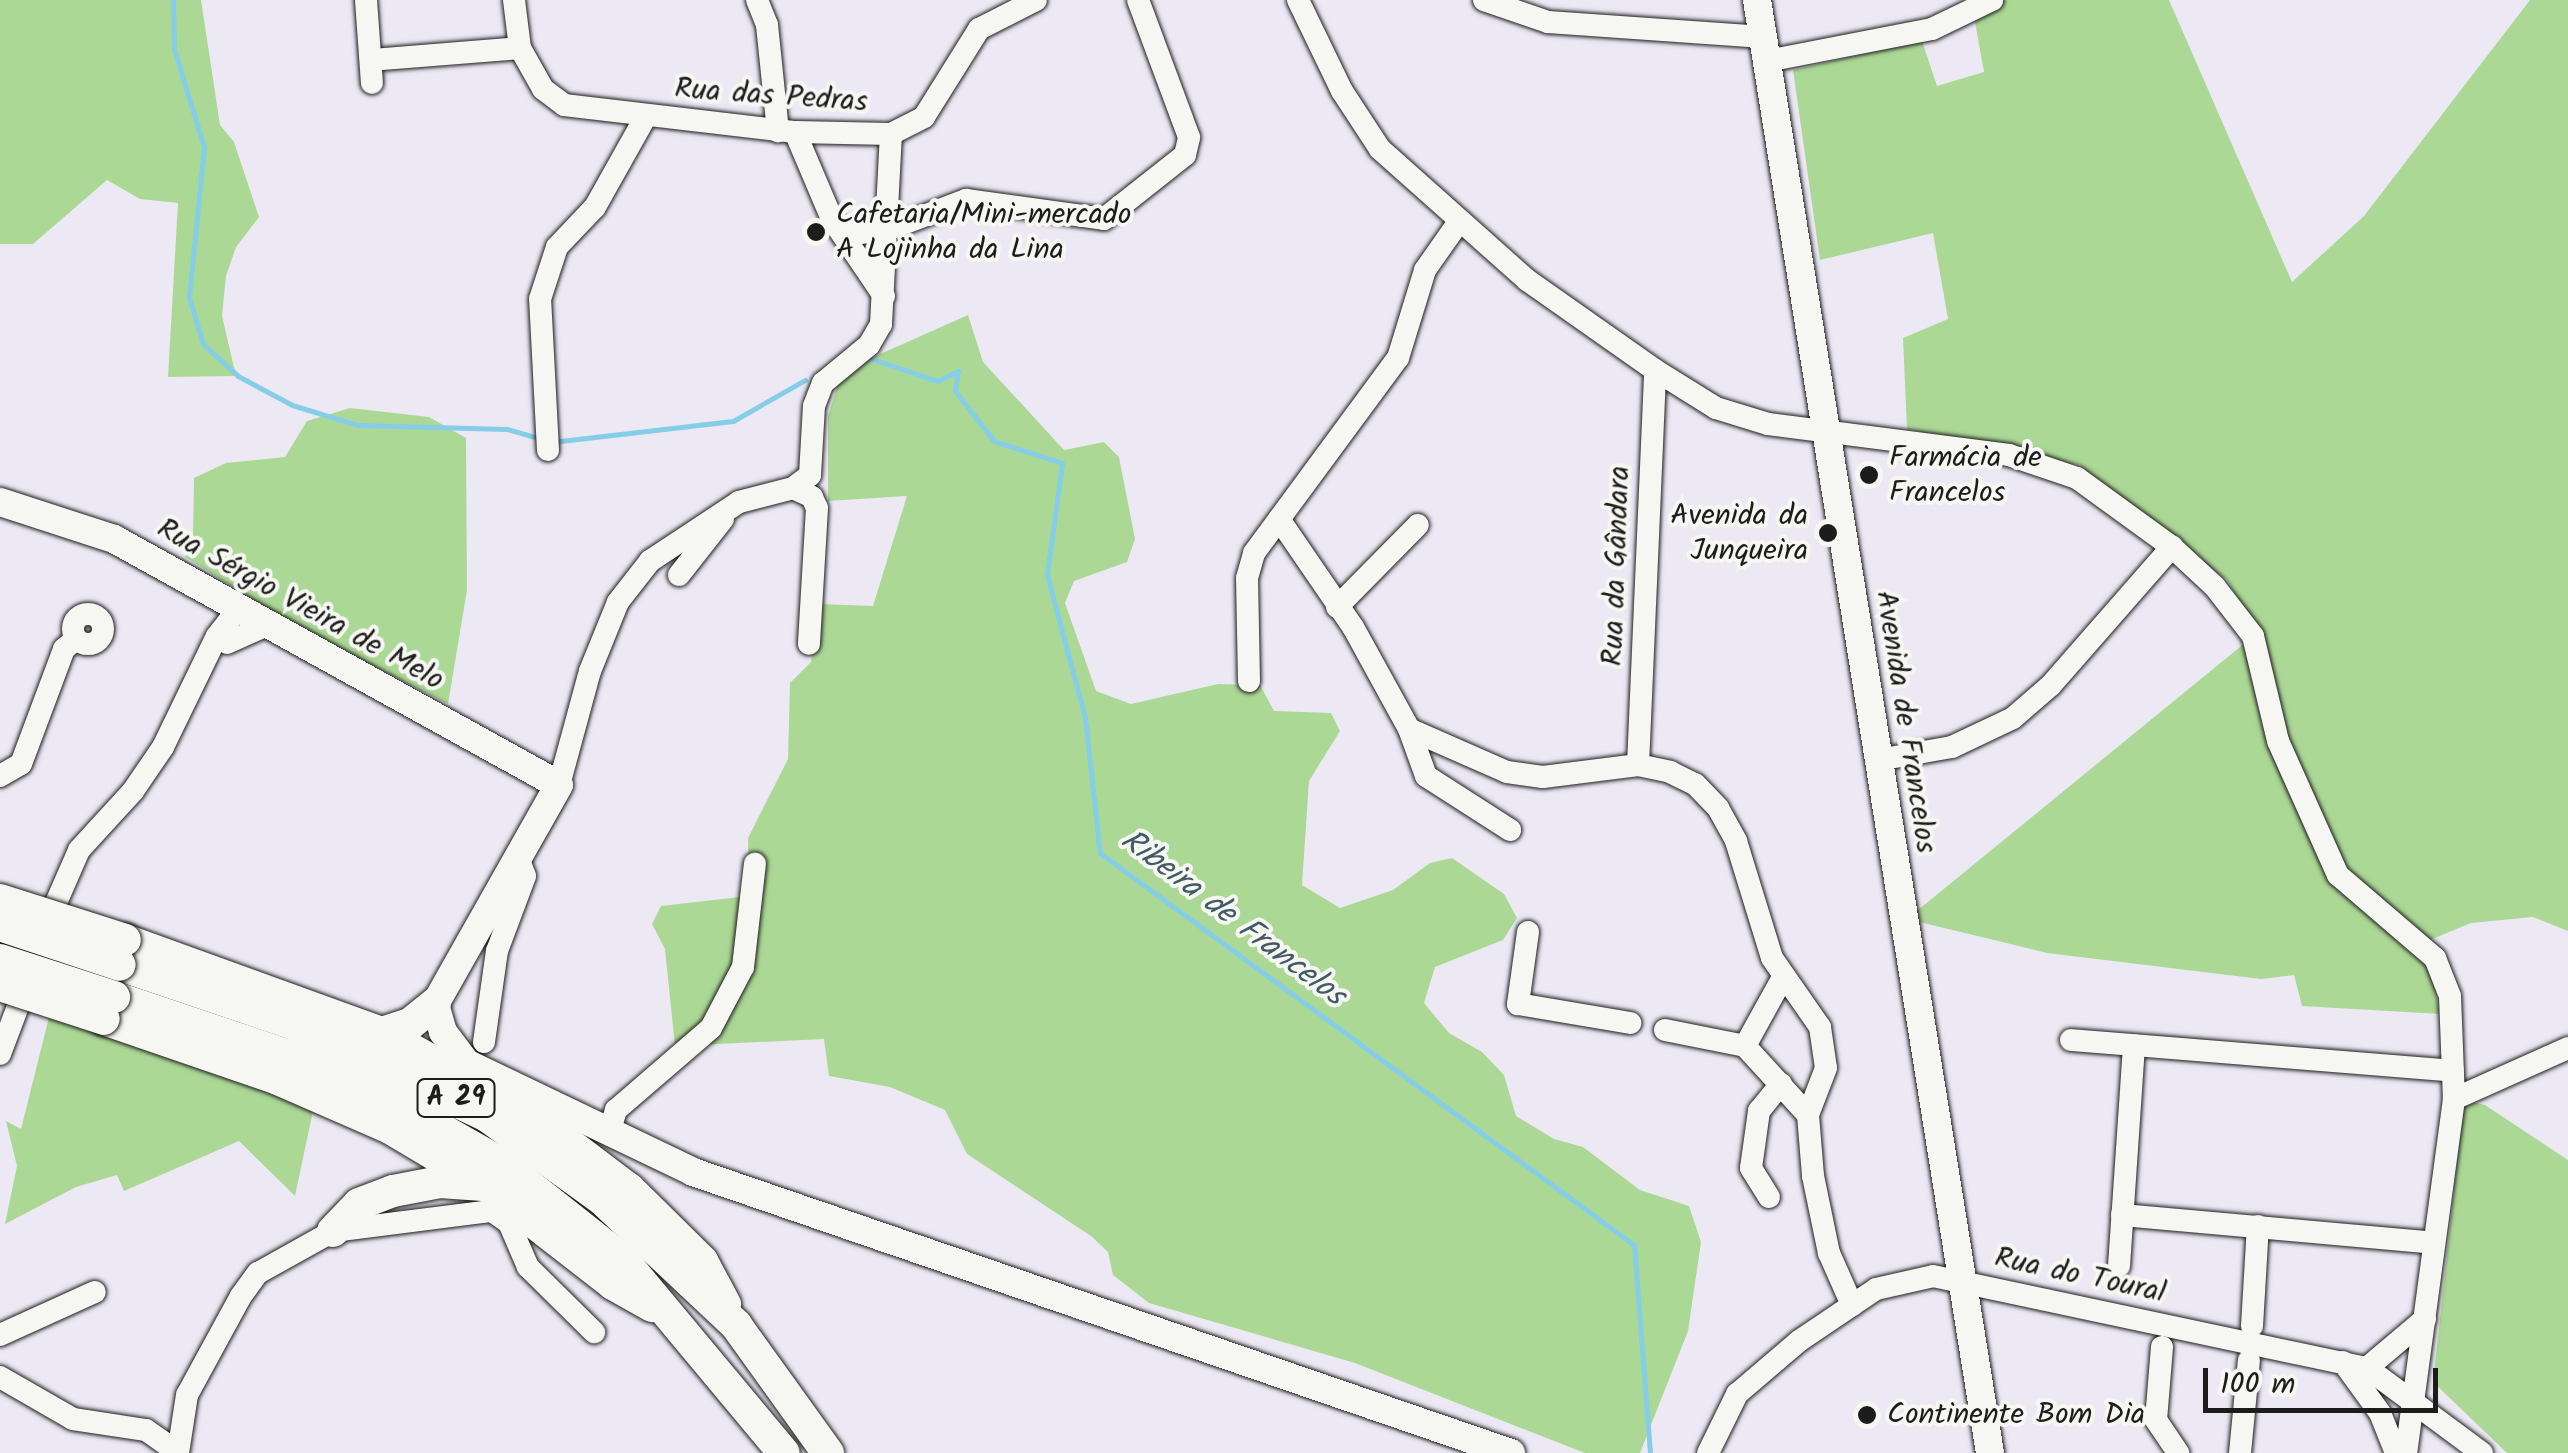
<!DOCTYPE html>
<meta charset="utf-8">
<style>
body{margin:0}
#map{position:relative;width:2568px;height:1453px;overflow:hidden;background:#ece9f5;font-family:Kalam,sans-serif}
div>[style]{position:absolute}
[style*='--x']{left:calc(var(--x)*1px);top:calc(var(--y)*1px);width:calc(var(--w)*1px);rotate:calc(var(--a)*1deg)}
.green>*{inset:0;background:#acd896}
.stream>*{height:5px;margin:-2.5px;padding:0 2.5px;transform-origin:2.5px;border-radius:2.5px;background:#86cde7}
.roads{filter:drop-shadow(0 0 2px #1c1c1c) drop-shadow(0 0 2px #1c1c1c)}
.minor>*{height:22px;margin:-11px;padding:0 11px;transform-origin:11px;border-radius:11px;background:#f6f6f2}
.minor>.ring{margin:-11px;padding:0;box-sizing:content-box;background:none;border:22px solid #f6f6f2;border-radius:50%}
.major>*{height:28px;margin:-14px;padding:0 14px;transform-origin:14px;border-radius:14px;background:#f6f6f2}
.highway>*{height:32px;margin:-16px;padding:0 16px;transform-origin:16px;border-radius:16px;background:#f6f6f2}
.bridges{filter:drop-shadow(0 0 2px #1c1c1c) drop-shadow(0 0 2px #1c1c1c)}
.highway-bridge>*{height:32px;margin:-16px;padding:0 16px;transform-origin:16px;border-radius:16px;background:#f6f6f2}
.dots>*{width:28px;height:28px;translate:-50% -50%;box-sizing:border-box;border:5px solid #f6f6f2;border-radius:50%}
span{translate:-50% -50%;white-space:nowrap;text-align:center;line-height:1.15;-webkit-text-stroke:8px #f6f6f2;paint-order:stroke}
.shield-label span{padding:2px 8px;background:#f6f6f2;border:2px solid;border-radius:8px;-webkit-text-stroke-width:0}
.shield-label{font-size:28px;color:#1c1c1c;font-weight:700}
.street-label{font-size:30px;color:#1c1c1c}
.poi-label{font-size:30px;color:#1c1c1c}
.left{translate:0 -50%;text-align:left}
.right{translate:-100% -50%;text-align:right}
.water-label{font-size:32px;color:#415a63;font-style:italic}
.scale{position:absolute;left:2203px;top:1368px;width:235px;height:45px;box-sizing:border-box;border:5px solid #1c1c1c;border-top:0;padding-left:12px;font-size:30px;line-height:35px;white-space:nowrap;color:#1c1c1c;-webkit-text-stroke:8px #f6f6f2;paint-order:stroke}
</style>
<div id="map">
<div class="green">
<i style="clip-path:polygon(0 0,201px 0,220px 125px,234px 142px,259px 217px,236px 247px,226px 276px,222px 316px,236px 376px,168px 377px,178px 203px,140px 199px,107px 180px,33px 244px,0 244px)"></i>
<i style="clip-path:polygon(1971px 0,2169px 0,2292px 282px,2364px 216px,2530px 0,2568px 0,2568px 931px,2533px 917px,2471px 923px,2425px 942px,2440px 1014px,2302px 1006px,2294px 975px,2261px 979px,2047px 953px,1907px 919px,2251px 638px,2245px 611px,2227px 580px,2105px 491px,2080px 465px,1907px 429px,1903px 338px,1948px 319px,1933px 233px,1820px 260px,1793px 70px,1922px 41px,1937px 86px,1984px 72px)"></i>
<i style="clip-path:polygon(968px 315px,983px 362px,1064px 450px,1104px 442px,1119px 457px,1135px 539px,1127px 562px,1074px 581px,1065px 603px,1096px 691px,1131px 704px,1218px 684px,1260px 685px,1274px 711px,1331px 713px,1340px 731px,1309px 781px,1302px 885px,1340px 908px,1393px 890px,1430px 863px,1452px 858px,1504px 894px,1517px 918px,1503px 940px,1435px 967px,1424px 1003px,1449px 1033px,1482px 1052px,1504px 1075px,1516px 1116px,1554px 1139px,1583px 1147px,1640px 1190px,1689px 1206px,1701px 1242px,1688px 1331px,1640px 1453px,1585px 1453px,1355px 1363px,1149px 1303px,1113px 1275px,1108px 1252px,1091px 1236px,967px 1154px,945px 1110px,890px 1087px,829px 1076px,824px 1039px,675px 1046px,665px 949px,652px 924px,661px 906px,749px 896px,748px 838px,788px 759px,790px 683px,811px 662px,820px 604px,873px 606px,907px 496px,828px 501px,828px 416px,842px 371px)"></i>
<i style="clip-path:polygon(350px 408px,429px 417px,466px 438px,467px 590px,448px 704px,301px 629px,185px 557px,193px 536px,194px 478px,226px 463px,285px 457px,307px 421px)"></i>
<i style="clip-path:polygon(50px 1013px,314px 1106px,295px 1196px,239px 1141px,124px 1191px,117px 1175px,76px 1187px,5px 1224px,17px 1166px,6px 1121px,21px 1129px)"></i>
<i style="clip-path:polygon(2464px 1100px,2485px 1105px,2568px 1160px,2568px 1453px,2507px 1453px,2433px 1382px)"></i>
</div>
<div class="stream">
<i style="--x:173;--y:0;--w:49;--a:88.8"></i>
<i style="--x:174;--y:49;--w:102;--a:73"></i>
<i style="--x:204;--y:147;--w:151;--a:95.7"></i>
<i style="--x:189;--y:297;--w:49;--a:73.4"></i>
<i style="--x:203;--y:344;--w:47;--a:42.4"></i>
<i style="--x:238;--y:376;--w:61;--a:28.2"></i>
<i style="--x:292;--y:405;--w:69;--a:16.9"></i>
<i style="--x:358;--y:425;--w:149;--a:1.5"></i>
<i style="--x:507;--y:429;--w:32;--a:16"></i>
<i style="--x:872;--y:359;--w:69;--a:18.7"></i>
<i style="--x:937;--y:381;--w:23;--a:-25"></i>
<i style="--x:958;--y:371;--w:20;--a:99"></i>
<i style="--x:955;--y:391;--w:63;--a:52"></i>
<i style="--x:994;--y:441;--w:71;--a:17.9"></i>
<i style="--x:1062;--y:463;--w:113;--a:97.6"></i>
<i style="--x:1047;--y:575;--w:148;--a:75.1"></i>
<i style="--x:1085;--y:718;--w:136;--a:83.7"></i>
<i style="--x:1100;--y:853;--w:662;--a:36.28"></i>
<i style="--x:1634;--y:1245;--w:209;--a:85.6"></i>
<i style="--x:552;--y:442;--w:182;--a:-6.6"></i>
<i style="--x:733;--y:421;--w:83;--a:-29.7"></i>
</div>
<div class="roads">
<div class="minor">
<i style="--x:366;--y:0;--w:83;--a:85.9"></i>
<i style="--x:514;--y:0;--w:48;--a:82.9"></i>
<i style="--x:520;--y:48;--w:47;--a:60.7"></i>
<i style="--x:543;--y:89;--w:26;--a:37"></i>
<i style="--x:564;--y:105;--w:233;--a:6.7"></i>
<i style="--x:795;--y:132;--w:96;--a:1.2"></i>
<i style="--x:891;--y:134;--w:37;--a:-27"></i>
<i style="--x:924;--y:117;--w:104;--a:-58"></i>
<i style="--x:979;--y:29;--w:64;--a:-27"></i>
<i style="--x:757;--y:0;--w:27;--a:68"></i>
<i style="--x:767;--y:25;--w:107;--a:84.1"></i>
<i style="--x:1298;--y:0;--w:101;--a:64.2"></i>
<i style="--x:1342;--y:91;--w:69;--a:56.8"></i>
<i style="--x:1380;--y:149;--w:197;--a:41.7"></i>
<i style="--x:1527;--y:280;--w:156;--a:35.1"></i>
<i style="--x:1655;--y:370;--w:72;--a:31.9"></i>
<i style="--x:1716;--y:408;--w:54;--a:17.1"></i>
<i style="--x:1768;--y:424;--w:243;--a:7.3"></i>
<i style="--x:2009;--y:455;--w:72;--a:18.7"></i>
<i style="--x:2077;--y:478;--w:117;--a:36"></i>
<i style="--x:2172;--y:547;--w:59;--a:42.9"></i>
<i style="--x:2215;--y:587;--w:62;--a:52.2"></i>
<i style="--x:2253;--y:636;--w:108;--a:76.6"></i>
<i style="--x:2278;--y:741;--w:147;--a:65.9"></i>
<i style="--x:2338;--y:875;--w:128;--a:40.6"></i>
<i style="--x:2435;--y:958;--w:41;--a:68.5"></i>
<i style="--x:2450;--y:996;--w:103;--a:87.8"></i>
<i style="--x:2454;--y:1099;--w:357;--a:97.7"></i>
<i style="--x:1484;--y:0;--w:68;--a:19"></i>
<i style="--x:1548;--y:22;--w:216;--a:4"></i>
<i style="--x:371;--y:60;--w:149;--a:-4.6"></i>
<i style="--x:1767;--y:61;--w:168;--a:-11"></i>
<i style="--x:1932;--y:29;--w:67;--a:-25.8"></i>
<i style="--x:795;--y:132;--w:95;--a:67"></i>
<i style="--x:832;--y:219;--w:93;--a:56"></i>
<i style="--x:843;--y:235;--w:44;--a:-6.5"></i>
<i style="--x:887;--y:230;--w:85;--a:-20.8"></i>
<i style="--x:966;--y:200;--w:139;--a:7.8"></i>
<i style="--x:1104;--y:219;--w:103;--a:-38.3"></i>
<i style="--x:1185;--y:155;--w:18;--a:-77"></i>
<i style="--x:1189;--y:137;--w:146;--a:-110.4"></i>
<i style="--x:548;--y:450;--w:151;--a:-93"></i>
<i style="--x:540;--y:299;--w:55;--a:-71.9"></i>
<i style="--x:557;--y:247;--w:55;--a:-46.5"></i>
<i style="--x:595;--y:207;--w:104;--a:-60.7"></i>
<i style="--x:793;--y:488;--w:21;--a:25"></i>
<i style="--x:812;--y:497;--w:12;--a:66"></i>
<i style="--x:817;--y:508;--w:136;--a:93.4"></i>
<i style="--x:1279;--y:519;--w:131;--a:55.6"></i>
<i style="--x:1353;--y:627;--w:116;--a:61.2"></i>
<i style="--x:1409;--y:729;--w:50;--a:70.1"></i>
<i style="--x:1426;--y:776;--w:100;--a:32.7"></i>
<i style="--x:679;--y:575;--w:71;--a:-51.8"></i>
<i style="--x:1337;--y:607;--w:115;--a:-45.4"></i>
<i class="ring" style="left:73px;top:614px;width:8px;height:8px"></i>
<i style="--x:227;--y:643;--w:44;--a:-24.2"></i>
<i style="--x:1249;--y:681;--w:103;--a:-91.1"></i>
<i style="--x:1247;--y:578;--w:26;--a:-74"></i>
<i style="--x:1254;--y:553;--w:242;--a:-53.6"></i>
<i style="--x:1398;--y:358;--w:92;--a:-72.9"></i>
<i style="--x:1425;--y:270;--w:57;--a:-54.9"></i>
<i style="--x:1409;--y:729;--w:107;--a:23.7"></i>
<i style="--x:1507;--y:772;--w:36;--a:8"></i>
<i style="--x:1543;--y:777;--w:96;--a:-7.2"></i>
<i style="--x:1638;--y:765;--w:33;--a:12"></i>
<i style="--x:1670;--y:772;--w:28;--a:26"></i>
<i style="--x:1695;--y:784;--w:33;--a:46"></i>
<i style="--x:1718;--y:808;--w:38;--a:61"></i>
<i style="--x:1736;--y:841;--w:122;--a:72.9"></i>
<i style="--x:1772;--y:958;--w:84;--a:55.2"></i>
<i style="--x:1820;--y:1027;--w:41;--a:81.7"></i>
<i style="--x:1826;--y:1068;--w:50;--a:111"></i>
<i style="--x:1808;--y:1115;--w:61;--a:85.3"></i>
<i style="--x:1813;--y:1176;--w:79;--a:78.3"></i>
<i style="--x:1829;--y:1253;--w:57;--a:66.1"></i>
<i style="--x:1878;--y:760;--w:75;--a:-10"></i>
<i style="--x:1952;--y:747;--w:68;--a:-25.4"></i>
<i style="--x:2013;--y:718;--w:50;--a:-41"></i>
<i style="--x:2051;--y:685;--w:184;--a:-48.8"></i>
<i style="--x:1638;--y:765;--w:395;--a:-87.5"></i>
<i style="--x:0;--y:776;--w:24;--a:-30"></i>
<i style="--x:21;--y:764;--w:123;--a:-69.5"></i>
<i style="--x:64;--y:649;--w:16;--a:-40"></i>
<i style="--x:559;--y:785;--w:118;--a:-74.8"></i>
<i style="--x:590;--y:671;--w:74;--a:-67.9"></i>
<i style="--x:618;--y:602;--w:52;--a:-52"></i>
<i style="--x:650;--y:561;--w:107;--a:-33.5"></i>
<i style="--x:739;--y:502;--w:56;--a:-14.5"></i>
<i style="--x:793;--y:488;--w:21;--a:-37"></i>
<i style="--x:810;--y:475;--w:69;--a:-86.7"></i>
<i style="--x:814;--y:406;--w:25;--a:-69"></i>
<i style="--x:823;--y:383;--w:60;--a:-39.6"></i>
<i style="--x:869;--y:345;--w:24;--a:-60"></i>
<i style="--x:881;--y:324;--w:190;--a:-87"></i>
<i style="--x:45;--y:928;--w:85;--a:-66.4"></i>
<i style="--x:79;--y:850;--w:80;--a:-47.5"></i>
<i style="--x:133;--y:791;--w:53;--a:-55.7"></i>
<i style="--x:163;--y:747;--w:123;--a:-64.1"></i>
<i style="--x:217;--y:636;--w:34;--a:-52"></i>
<i style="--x:1528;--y:932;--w:73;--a:97.9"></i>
<i style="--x:1518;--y:1004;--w:114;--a:9.6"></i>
<i style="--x:1782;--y:979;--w:77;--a:118.9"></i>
<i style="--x:1745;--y:1046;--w:93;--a:47.6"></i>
<i style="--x:1665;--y:1030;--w:82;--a:11.3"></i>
<i style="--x:2071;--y:1040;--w:383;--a:4.6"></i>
<i style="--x:484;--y:1042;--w:92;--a:-81.9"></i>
<i style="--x:497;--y:951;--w:80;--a:-69.5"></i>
<i style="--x:525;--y:876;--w:19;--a:-111"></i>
<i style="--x:0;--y:1054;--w:77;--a:-69.4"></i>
<i style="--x:2454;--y:1099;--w:125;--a:-24.1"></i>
<i style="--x:609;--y:1134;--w:25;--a:-74"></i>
<i style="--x:616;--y:1110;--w:125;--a:-40.8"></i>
<i style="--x:711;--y:1028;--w:69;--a:-62.3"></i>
<i style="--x:743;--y:967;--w:104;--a:-83.4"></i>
<i style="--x:1769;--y:1197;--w:34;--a:-122"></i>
<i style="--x:1751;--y:1168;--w:58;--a:-82"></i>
<i style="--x:1759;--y:1111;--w:35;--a:-51"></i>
<i style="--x:2122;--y:1215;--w:313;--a:5.1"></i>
<i style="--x:2119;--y:1266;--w:221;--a:-86.1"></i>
<i style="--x:2252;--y:1326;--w:100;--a:-86.6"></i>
<i style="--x:0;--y:1335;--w:104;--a:-24.4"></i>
<i style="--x:2162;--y:1347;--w:73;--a:94.7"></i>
<i style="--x:2156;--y:1420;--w:40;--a:56"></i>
<i style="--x:2343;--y:1362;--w:63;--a:54"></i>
<i style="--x:2380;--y:1413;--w:43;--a:68.2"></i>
<i style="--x:2367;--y:1368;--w:76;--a:-40.2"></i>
<i style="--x:0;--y:1377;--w:84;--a:29.9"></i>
<i style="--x:73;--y:1419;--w:74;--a:8.6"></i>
<i style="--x:146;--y:1430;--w:39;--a:35"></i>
<i style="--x:178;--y:1453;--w:59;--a:-81.2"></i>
<i style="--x:187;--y:1395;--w:113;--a:-61.4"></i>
<i style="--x:241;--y:1296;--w:29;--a:-54"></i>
<i style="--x:258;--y:1273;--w:86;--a:-29.2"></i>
<i style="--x:333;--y:1231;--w:160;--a:-7.2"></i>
<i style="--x:492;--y:1211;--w:21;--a:35"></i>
<i style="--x:509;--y:1223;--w:48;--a:66.6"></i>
<i style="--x:528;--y:1267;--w:93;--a:44.6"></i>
<i style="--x:1708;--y:1453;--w:66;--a:-63.8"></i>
<i style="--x:1737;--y:1394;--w:82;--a:-40.5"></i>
<i style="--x:1799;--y:1341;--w:93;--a:-34"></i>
<i style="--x:1876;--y:1289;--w:58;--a:-12.8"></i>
<i style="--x:1933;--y:1276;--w:444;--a:12"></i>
<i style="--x:2367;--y:1368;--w:143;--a:36.5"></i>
<i style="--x:2240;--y:1453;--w:93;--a:-84.5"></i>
</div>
<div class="major">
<i style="--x:1757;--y:0;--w:1472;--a:80.89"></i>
<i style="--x:0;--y:502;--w:120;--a:18"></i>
<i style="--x:114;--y:539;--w:508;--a:28.93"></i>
<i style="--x:559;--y:785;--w:252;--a:119.5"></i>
<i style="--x:435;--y:1004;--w:29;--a:74"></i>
<i style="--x:443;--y:1032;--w:39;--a:53"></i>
<i style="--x:466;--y:1063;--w:252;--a:25.6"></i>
<i style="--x:693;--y:1172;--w:865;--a:18.96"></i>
</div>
<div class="highway">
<i style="--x:125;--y:940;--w:273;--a:19.9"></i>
<i style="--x:382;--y:1033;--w:175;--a:29.1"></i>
<i style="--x:535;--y:1118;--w:118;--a:37.1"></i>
<i style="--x:629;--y:1189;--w:103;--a:44.6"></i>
<i style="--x:702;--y:1261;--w:49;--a:61.9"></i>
<i style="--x:120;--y:965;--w:184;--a:18.7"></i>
<i style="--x:294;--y:1024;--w:214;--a:25.5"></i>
<i style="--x:487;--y:1116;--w:143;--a:35.9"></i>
<i style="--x:603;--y:1200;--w:183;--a:43.2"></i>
<i style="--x:736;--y:1325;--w:158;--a:54.3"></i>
<i style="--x:114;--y:997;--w:182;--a:18.6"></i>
<i style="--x:286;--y:1055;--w:127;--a:24.1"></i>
<i style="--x:402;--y:1107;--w:115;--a:29.7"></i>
<i style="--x:502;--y:1164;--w:154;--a:38.4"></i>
<i style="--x:623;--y:1260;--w:251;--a:50.2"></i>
<i style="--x:104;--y:1019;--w:184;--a:19"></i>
<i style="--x:278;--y:1079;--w:122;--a:23.6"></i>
<i style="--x:390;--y:1128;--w:112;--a:30.7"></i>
<i style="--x:486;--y:1185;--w:161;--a:37.9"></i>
<i style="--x:613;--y:1284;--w:45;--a:29.4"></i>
<i style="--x:382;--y:1033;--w:29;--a:-18"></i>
<i style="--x:410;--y:1024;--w:32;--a:-39"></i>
<i style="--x:333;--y:1231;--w:37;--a:-46"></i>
<i style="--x:359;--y:1204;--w:36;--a:-21"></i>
<i style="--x:393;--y:1191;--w:48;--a:-10.8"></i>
<i style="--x:440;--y:1182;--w:43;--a:4"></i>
</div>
</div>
<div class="bridges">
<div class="highway-bridge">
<i style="--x:0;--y:900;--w:131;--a:17.7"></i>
<i style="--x:0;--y:925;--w:126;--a:18.4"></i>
<i style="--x:0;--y:960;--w:120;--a:18"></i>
<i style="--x:0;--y:985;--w:109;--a:18.1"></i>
</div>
</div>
<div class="dots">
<i style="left:816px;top:232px;background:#1c1c1c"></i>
<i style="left:1869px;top:475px;background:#1c1c1c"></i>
<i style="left:1828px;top:533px;background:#1c1c1c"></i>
<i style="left:1867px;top:1415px;background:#1c1c1c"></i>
</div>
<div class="shield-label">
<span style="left:456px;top:1098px">A 29</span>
</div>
<div class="street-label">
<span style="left:771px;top:96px;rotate:4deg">Rua das Pedras</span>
<span style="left:1617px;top:566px;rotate:-88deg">Rua da Gândara</span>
<span style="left:300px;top:605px;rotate:29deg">Rua Sérgio Vieira de Melo</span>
<span style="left:1905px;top:722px;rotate:81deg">Avenida de Francelos</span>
<span style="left:2080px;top:1276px;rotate:12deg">Rua do Toural</span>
</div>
<div class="poi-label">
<span class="left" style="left:836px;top:232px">Cafetaria/Mini-mercado<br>A Lojinha da Lina</span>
<span class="left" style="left:1889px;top:475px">Farmácia de<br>Francelos</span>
<span class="right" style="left:1808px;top:533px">Avenida da<br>Junqueira</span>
<span class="left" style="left:1887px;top:1415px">Continente Bom Dia</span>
</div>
<div class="water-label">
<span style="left:1232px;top:919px;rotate:37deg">Ribeira de Francelos</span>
</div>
<div class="scale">100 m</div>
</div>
